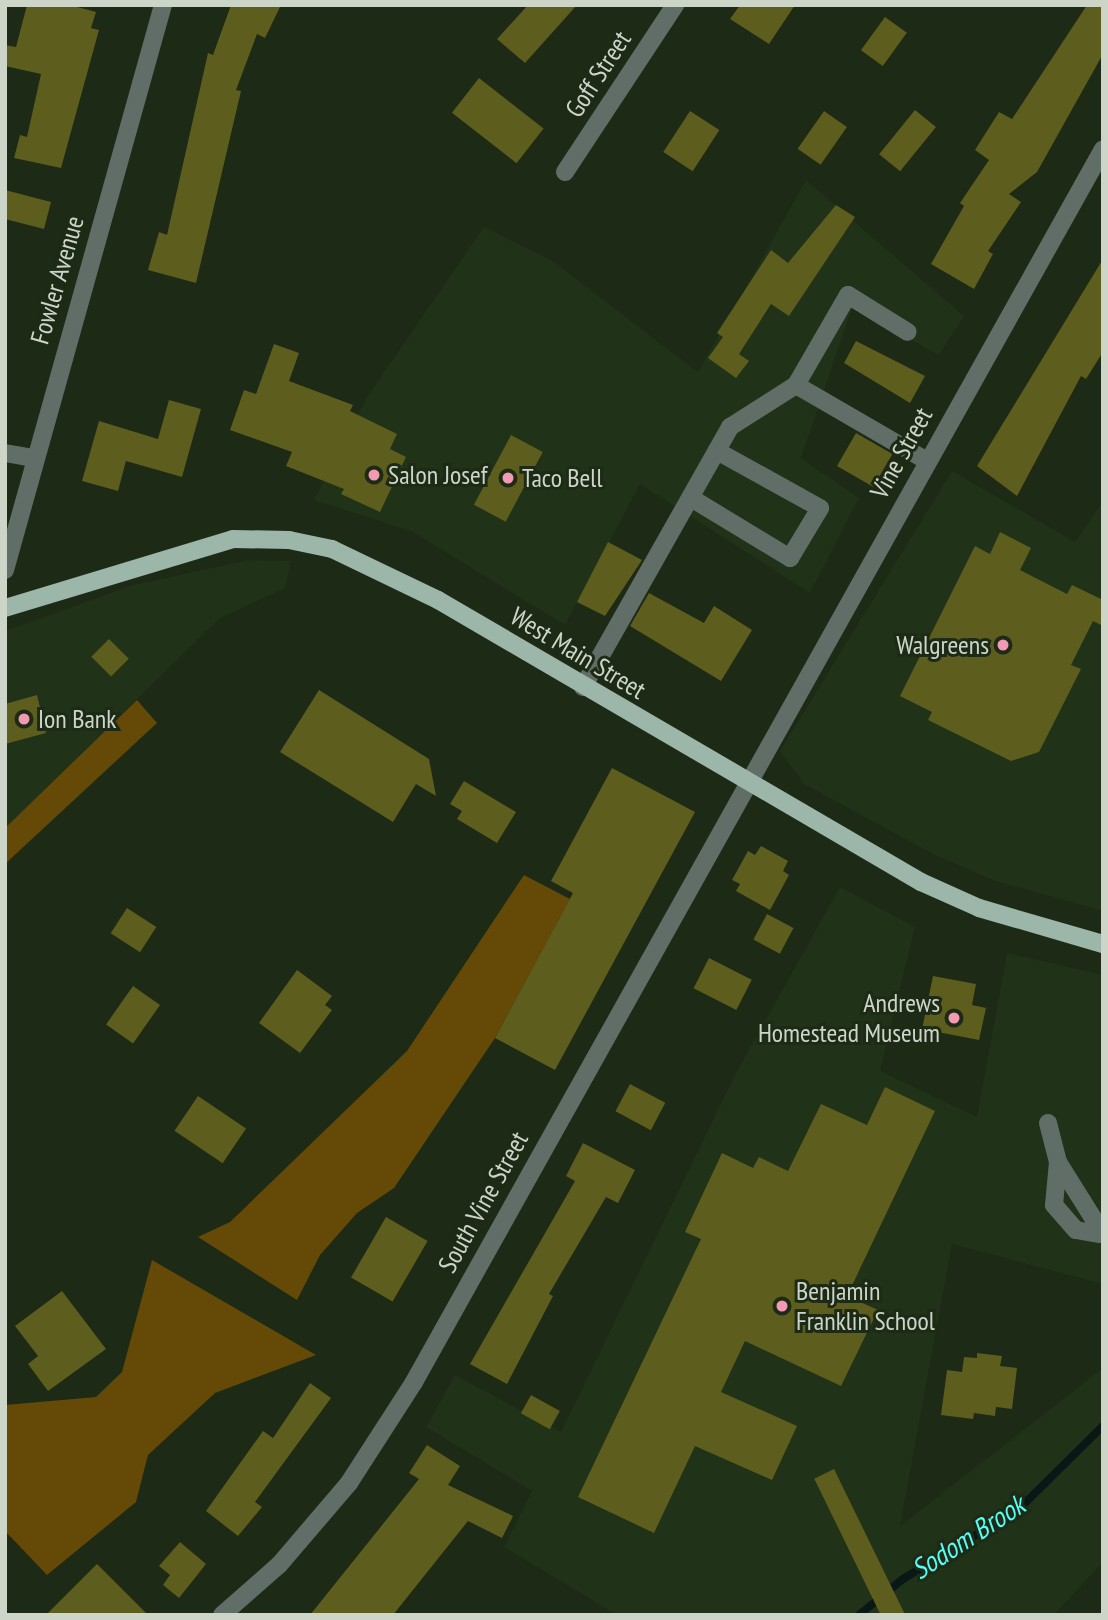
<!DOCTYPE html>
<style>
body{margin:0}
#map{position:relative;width:1108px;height:1620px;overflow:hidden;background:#1c2a16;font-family:"PT Sans Narrow",sans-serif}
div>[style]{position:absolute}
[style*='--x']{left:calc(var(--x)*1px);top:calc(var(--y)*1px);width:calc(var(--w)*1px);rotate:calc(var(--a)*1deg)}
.built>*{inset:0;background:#203217}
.forest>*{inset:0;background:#654907}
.stream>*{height:8px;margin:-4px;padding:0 4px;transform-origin:4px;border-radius:4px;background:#091817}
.building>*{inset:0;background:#5d5d1d;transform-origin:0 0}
.minor>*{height:18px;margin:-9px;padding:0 9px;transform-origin:9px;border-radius:9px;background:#616e67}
.major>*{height:18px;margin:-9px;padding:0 9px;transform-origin:9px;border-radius:9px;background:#9cb6a9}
.dots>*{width:19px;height:19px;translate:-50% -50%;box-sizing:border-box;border:4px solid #1c2a16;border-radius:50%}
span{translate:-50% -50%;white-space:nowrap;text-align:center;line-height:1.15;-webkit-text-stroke:6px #1c2a16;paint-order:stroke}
.street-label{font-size:26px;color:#ccd5c8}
.poi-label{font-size:26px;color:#ccd5c8}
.left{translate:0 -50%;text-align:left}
.right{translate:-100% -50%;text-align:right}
.water-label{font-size:28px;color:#57fcf3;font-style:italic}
.frame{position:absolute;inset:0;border:7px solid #ccd5c8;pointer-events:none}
</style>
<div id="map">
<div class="built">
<i style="clip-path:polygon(806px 180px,964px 316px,939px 355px,852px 308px,801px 458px,859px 498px,810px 593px,640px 484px,565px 625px,411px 531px,314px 500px,367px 397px,484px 227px,551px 260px,698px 372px)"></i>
<i style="clip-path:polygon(952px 471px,1075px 542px,1103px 501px,1103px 911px,995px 881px,933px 854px,804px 784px,780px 751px)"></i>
<i style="clip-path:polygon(249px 560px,291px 561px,285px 588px,220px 618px,5px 828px,5px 631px,133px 585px)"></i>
<i style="clip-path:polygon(840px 887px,915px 927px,880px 1071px,977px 1117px,1007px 953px,1103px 975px,1103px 1284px,952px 1244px,900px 1526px,1103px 1368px,1103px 1562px,1054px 1615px,617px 1615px,504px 1547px,532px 1491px,426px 1427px,455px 1375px,561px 1432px,737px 1071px)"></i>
</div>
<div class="forest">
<i style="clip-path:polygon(137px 700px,157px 723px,5px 864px,5px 828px)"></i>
<i style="clip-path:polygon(524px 875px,570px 899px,495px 1038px,394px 1188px,357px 1213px,320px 1255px,297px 1300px,198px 1237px,230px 1222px,407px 1051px)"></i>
<i style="clip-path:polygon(152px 1260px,316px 1355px,215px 1393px,148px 1455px,136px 1502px,47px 1575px,5px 1531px,5px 1405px,96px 1397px,122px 1372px)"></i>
</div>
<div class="stream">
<i style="--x:859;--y:1615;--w:57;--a:-39.3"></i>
<i style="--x:903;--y:1579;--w:135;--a:-31.1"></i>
<i style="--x:1019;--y:1509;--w:118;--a:-44.7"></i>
</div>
<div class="building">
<i style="clip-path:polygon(27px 5px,70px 5px,96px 12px,91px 28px,99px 30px,61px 168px,14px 158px,20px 135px,27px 137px,41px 74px,5px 66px,5px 45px,16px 47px)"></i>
<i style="clip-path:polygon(231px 5px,281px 5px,265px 38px,257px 34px,236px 90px,241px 91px,196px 283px,148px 270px,159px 232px,167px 235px,208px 53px,213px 55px)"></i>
<i style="clip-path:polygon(528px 5px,577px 5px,525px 63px,497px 39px)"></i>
<i style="clip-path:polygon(740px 5px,795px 5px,769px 44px,730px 19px)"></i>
<i style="clip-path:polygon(1087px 5px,1103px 5px,1103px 54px,1037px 172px,1009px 194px,1021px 202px,988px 251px,993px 254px,974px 289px,931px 264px,964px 206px,960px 203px,989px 160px,975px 150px,999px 112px,1012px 119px)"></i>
<i style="left:885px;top:17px;width:27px;height:41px;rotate:36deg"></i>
<i style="left:479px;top:78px;width:82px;height:44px;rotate:38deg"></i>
<i style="left:915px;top:110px;width:27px;height:57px;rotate:39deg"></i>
<i style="left:690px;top:111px;width:35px;height:49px;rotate:33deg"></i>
<i style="left:824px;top:111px;width:28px;height:46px;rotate:35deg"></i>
<i style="clip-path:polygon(5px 190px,51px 202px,44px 229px,5px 219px)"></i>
<i style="clip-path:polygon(836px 205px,855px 217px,789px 316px,771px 304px,739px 354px,749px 361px,736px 378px,708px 358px,723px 337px,717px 333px,771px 250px,788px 263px)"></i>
<i style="clip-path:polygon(1103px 259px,1103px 352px,1086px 379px,1081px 376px,1017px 496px,977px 466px)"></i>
<i style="clip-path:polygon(856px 341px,925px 376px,910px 403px,844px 363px)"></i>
<i style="clip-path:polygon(274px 344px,299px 353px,289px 381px,353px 405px,350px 411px,397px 434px,390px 449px,406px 457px,380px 512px,341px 494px,344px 489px,286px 466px,292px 452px,230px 430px,244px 390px,256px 394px)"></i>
<i style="clip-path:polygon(169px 400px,201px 409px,182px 477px,126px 461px,118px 491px,82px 481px,99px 421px,158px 439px)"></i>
<i style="left:856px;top:433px;width:42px;height:38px;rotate:30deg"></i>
<i style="left:511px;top:435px;width:36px;height:79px;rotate:28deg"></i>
<i style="clip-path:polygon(1000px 532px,1031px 548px,1020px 570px,1067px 594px,1072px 585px,1103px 600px,1103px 626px,1093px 621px,1071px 665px,1081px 669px,1039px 752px,1011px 761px,928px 720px,932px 712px,900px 696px,975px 546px,990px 554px)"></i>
<i style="clip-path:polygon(608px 542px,642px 560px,605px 616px,577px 602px)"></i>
<i style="clip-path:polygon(649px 593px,704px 623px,714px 606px,752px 630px,721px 681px,630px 626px)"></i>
<i style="left:109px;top:639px;width:28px;height:25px;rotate:45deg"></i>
<i style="clip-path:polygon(319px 690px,429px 759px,436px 796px,416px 784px,393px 822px,280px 752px)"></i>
<i style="clip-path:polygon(37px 695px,46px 733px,5px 744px,5px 704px)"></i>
<i style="clip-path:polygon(612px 768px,695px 812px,555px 1070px,495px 1038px,573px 893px,551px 881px)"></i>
<i style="clip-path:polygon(464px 781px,516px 812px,497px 843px,457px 819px,462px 811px,450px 804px)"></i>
<i style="clip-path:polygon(761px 846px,788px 861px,783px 871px,789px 875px,770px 910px,736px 891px,740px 884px,732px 880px,748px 851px,755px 855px)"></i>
<i style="left:127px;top:908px;width:35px;height:30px;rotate:33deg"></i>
<i style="left:767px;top:914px;width:30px;height:29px;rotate:28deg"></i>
<i style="left:709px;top:958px;width:48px;height:34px;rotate:27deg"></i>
<i style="clip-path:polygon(297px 970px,332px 996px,325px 1005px,332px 1010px,300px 1053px,259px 1023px)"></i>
<i style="clip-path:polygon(933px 976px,976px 984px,972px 1005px,986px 1008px,979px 1040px,922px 1029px)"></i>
<i style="left:133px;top:986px;width:33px;height:47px;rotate:35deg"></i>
<i style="left:630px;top:1084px;width:40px;height:31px;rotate:28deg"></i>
<i style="clip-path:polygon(885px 1087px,935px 1111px,847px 1296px,878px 1310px,841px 1386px,745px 1341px,721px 1392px,797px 1426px,772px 1480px,695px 1446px,654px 1533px,578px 1497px,701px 1239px,685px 1232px,722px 1153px,753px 1168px,759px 1157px,788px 1171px,821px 1104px,867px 1125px)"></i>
<i style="left:198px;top:1096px;width:58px;height:42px;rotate:34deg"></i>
<i style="clip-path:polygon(583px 1143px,635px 1170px,618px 1203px,606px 1197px,549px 1294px,553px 1296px,507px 1384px,470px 1364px,575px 1181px,566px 1176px)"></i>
<i style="left:386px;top:1217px;width:48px;height:70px;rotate:30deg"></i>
<i style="clip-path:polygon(62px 1291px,106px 1349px,48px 1391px,28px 1364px,38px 1356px,15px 1326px)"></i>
<i style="clip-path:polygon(977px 1353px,1002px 1356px,1000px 1366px,1017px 1368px,1012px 1409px,996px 1407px,995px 1416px,974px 1413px,973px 1419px,941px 1415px,947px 1370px,962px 1372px,964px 1357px,977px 1358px)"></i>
<i style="clip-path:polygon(310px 1383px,331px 1398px,255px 1502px,262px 1507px,238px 1536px,206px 1511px,263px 1431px,273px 1438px)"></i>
<i style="left:531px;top:1395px;width:33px;height:21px;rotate:29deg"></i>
<i style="clip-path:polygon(427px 1445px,460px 1466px,448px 1485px,513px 1516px,502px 1538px,468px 1521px,393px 1615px,310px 1615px,419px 1479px,409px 1473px)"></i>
<i style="left:834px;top:1469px;width:162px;height:22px;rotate:64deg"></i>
<i style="clip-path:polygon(180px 1542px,206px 1564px,179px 1598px,163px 1585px,170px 1575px,159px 1566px)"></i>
<i style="clip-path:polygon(97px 1564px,148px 1615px,46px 1615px)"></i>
</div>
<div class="minor">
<i style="--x:565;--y:172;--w:200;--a:-56.6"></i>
<i style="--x:796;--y:385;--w:151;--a:30.1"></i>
<i style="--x:5;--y:453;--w:28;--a:10"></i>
<i style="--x:691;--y:498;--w:116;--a:31.2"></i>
<i style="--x:790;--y:558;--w:58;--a:-59"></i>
<i style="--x:820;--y:508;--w:118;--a:-151"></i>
<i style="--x:5;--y:570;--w:587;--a:-74.38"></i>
<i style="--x:583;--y:687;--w:299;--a:-60.5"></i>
<i style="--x:730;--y:427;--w:78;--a:-32.5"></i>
<i style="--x:796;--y:385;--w:104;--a:-60"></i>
<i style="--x:848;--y:295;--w:70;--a:31.7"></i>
<i style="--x:1048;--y:1123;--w:40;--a:75.6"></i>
<i style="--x:1058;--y:1162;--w:85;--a:58"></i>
<i style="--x:1058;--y:1162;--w:43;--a:95.3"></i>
<i style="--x:1054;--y:1205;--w:33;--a:49"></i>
<i style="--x:1076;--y:1230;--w:23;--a:10"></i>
<i style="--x:222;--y:1615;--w:76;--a:-41.3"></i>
<i style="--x:279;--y:1565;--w:108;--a:-49.5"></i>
<i style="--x:349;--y:1483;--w:120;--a:-57.2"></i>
<i style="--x:414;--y:1382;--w:1412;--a:-60.8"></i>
</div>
<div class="major">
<i style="--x:5;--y:608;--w:238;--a:-16.8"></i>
<i style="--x:233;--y:539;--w:56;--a:1"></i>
<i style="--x:289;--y:540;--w:44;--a:11.8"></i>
<i style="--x:332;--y:549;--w:118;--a:25.7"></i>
<i style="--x:438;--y:600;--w:559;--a:30.28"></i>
<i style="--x:921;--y:882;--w:64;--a:24.1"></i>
<i style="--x:979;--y:908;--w:129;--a:16.2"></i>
</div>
<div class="dots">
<i style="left:374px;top:475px;background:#f19ab2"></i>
<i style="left:508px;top:478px;background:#f19ab2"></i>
<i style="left:1003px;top:645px;background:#f19ab2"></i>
<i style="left:24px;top:719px;background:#f19ab2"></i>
<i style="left:954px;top:1018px;background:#f19ab2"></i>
<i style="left:782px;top:1306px;background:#f19ab2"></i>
</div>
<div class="street-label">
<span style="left:598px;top:74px;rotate:-57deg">Goff Street</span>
<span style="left:57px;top:280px;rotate:-74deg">Fowler Avenue</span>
<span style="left:901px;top:453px;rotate:-61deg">Vine Street</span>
<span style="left:578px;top:653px;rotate:31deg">West Main Street</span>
<span style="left:483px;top:1202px;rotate:-61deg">South Vine Street</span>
</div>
<div class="poi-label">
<span class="left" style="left:388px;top:475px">Salon Josef</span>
<span class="left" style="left:522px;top:478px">Taco Bell</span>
<span class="right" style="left:989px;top:645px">Walgreens</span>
<span class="left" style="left:38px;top:719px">Ion Bank</span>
<span class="right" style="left:940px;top:1018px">Andrews<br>Homestead Museum</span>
<span class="left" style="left:796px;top:1306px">Benjamin<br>Franklin School</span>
</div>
<div class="water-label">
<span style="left:968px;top:1537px;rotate:-33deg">Sodom Brook</span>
</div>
<div class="frame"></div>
</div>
